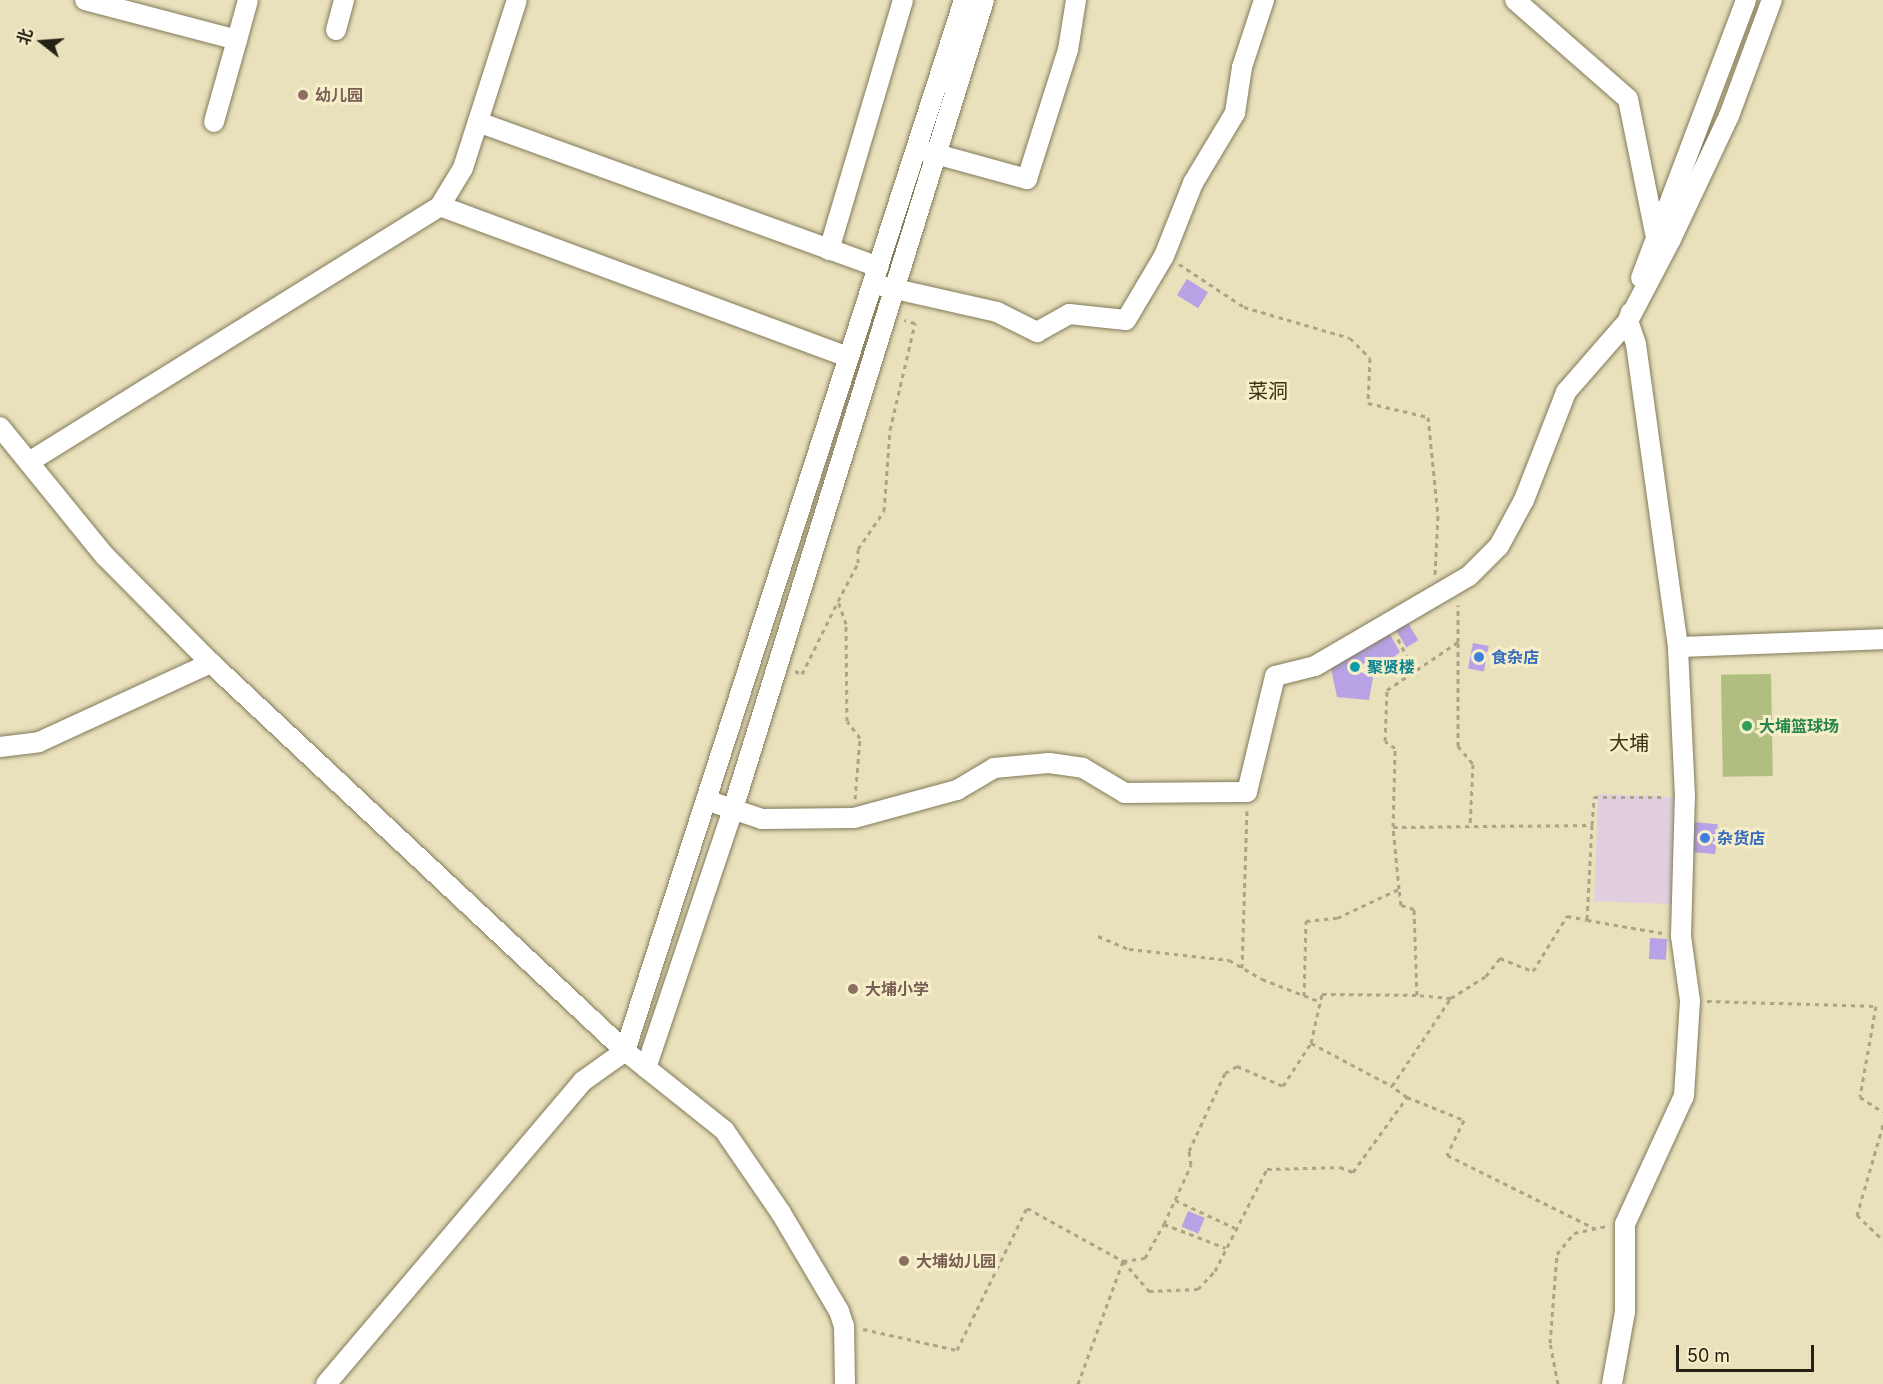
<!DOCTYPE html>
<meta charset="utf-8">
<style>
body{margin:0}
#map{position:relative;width:1883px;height:1384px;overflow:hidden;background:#e9e0bc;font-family:Inter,"Noto Sans SC",sans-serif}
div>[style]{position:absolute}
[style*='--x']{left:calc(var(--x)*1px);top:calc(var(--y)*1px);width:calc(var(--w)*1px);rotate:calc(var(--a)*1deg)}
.commercial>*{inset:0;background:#e1cfe0;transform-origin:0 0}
.green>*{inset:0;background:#b0be80;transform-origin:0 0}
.building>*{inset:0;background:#b6a2e4;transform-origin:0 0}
.path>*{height:3px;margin-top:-1.5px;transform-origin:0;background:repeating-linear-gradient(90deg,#aba487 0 4.5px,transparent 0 9px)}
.roads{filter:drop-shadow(0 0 2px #827a59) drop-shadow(0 0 2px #827a59)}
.street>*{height:20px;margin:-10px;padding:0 10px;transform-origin:10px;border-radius:10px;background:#fff}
.dots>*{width:16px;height:16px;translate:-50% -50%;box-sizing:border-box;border:3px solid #f6edc9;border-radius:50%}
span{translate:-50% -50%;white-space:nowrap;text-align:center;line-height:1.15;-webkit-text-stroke:6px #f6edc9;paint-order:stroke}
.education-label{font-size:16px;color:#785e54;font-weight:700}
.left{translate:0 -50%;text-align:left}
.shop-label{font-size:16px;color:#366cbe;font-weight:700}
.culture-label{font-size:16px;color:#0d838f;font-weight:700}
.leisure-label{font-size:16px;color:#27864d;font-weight:700}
.quarter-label{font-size:20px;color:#3b3414}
.north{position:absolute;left:12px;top:12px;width:60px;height:60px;-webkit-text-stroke:4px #f6edc9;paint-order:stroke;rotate:287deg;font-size:16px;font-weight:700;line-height:24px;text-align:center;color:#252214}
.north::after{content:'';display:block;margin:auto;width:21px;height:27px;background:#252214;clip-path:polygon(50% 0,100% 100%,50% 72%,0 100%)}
.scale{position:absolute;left:1676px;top:1345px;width:138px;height:27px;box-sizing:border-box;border:3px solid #252214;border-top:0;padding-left:8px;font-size:18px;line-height:21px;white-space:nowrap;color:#252214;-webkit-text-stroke:4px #f6edc9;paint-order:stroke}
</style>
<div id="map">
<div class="commercial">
<i style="left:1676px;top:797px;width:107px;height:78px;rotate:92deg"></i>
</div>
<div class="green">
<i style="left:1771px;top:674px;width:102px;height:50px;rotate:89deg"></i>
</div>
<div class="building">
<i style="left:1187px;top:279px;width:25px;height:19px;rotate:32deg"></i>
<i style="left:1405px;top:618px;width:26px;height:14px;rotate:59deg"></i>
<i style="clip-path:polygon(1385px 626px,1400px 652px,1374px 672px,1369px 700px,1337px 697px,1330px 663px)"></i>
<i style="left:1473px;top:643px;width:16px;height:26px;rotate:11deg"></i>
<i style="left:1693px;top:822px;width:25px;height:30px;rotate:5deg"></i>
<i style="left:1650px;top:938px;width:17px;height:21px;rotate:3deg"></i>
<i style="left:1188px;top:1211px;width:18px;height:17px;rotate:22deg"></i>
</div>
<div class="path">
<i style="--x:1179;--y:264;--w:78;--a:33.5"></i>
<i style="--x:1244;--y:307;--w:110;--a:16.3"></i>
<i style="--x:1350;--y:338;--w:28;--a:45"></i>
<i style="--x:1370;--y:358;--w:45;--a:92.5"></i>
<i style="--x:1368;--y:403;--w:62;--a:13.1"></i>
<i style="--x:1428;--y:417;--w:100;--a:84.2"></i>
<i style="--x:1438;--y:516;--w:60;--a:92.9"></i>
<i style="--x:1398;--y:639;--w:40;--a:63.4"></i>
<i style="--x:1458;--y:643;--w:103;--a:90"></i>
<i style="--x:1458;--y:746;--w:23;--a:50"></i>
<i style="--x:1473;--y:764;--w:63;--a:92.7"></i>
<i style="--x:795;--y:671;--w:8;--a:23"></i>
<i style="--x:802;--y:674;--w:81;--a:-63.7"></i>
<i style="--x:855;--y:799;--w:61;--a:-85.3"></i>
<i style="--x:860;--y:738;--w:21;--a:-127"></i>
<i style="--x:847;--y:721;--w:97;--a:-90.6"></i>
<i style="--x:846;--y:624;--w:24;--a:-109"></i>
<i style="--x:838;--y:601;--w:43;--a:-62.2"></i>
<i style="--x:858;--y:563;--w:14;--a:-90"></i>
<i style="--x:858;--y:549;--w:46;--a:-55.6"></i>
<i style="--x:884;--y:511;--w:81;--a:-85.8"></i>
<i style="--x:890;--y:430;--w:110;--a:-76.8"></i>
<i style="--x:915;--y:323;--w:11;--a:-165"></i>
<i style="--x:1592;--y:825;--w:95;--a:93"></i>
<i style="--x:1587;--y:920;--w:76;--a:9.8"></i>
<i style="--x:1393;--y:827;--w:199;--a:-0.6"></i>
<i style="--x:1592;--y:825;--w:28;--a:-86"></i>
<i style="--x:1594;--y:797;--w:72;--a:0"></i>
<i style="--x:1098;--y:936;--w:34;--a:23"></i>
<i style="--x:1129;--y:949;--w:101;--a:6.3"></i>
<i style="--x:1229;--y:960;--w:38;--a:30"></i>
<i style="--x:1262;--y:979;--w:63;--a:21.3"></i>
<i style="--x:1242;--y:968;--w:157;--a:-88.2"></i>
<i style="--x:1304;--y:996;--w:75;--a:-88.5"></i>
<i style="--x:1306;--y:921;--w:31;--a:-6"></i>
<i style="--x:1337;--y:918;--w:68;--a:-25.1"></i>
<i style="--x:1451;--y:998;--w:41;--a:-32.2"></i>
<i style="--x:1486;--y:976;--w:23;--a:-52"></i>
<i style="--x:1500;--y:958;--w:35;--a:22"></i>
<i style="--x:1533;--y:971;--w:65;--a:-58.3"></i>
<i style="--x:1567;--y:916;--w:20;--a:11"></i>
<i style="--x:1707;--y:1001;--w:169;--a:1.7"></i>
<i style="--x:1876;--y:1006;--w:92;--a:100"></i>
<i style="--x:1860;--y:1097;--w:27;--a:33"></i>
<i style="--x:1311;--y:1043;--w:92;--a:28"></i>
<i style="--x:1392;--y:1086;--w:106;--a:-56.2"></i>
<i style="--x:1451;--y:998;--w:33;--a:-175"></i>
<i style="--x:1407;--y:1097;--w:61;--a:22"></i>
<i style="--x:1464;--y:1120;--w:39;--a:116"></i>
<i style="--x:1447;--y:1155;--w:164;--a:26.4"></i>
<i style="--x:1883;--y:1125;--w:94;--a:106.1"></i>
<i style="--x:1857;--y:1215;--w:36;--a:44"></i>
<i style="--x:1175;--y:1200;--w:66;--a:25"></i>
<i style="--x:1164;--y:1224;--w:66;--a:21.2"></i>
<i style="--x:863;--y:1329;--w:96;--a:12.6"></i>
<i style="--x:957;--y:1350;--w:158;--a:-63.8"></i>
<i style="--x:1027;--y:1208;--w:110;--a:28.9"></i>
<i style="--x:1123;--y:1261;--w:40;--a:49"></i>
<i style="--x:1149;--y:1291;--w:49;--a:-2.3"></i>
<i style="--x:1198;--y:1289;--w:25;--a:-47"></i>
<i style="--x:1215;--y:1271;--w:114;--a:-63"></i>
<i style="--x:1267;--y:1169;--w:73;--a:-1.6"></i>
<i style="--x:1340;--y:1167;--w:14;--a:21"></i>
<i style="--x:1353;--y:1172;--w:92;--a:-54.2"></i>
<i style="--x:1407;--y:1097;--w:19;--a:-144"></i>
<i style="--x:1078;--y:1384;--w:131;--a:-69.9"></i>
<i style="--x:1123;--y:1261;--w:22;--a:-8"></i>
<i style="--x:1145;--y:1258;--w:39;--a:-61"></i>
<i style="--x:1164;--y:1224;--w:65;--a:-65.4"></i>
<i style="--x:1191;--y:1165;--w:14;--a:-98"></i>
<i style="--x:1189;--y:1151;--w:86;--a:-65.2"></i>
<i style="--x:1225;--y:1073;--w:14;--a:-30"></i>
<i style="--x:1237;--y:1066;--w:50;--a:23.5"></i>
<i style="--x:1283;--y:1086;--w:51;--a:-56.9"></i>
<i style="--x:1311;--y:1043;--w:50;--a:-77.3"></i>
<i style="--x:1322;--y:994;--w:95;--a:0.6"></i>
<i style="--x:1417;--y:995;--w:86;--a:-92"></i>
<i style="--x:1414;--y:909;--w:14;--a:-163"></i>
<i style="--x:1401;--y:905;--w:16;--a:-97"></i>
<i style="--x:1399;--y:889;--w:62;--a:-95.5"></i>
<i style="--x:1393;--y:827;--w:79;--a:-88.5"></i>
<i style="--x:1395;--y:748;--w:12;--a:-145"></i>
<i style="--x:1385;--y:741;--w:51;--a:-87.8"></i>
<i style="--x:1387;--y:690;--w:86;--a:-34.1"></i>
<i style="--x:1458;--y:642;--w:37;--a:-90"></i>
<i style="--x:1558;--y:1384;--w:42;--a:-101"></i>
<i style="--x:1550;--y:1343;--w:89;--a:-85.5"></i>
<i style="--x:1557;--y:1254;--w:27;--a:-51"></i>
<i style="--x:1574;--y:1233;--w:33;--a:-12"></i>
</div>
<div class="roads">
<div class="street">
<i style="--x:85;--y:0;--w:157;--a:14.7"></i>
<i style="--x:237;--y:40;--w:41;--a:-74.6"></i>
<i style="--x:1515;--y:0;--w:150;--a:41.2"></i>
<i style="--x:1628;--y:99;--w:137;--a:78.6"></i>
<i style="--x:336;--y:30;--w:31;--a:-75"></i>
<i style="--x:214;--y:122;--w:85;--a:-74.3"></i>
<i style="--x:478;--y:122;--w:426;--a:19.9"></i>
<i style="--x:925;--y:151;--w:106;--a:15.4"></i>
<i style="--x:1027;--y:179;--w:135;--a:-72.4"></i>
<i style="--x:1068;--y:50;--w:51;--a:-80.9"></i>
<i style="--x:440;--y:206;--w:436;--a:20.3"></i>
<i style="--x:829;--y:250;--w:261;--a:-73.5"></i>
<i style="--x:1641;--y:278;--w:297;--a:-69.3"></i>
<i style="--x:882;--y:286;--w:118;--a:12.7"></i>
<i style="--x:997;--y:312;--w:45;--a:26.6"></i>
<i style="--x:1037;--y:332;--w:37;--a:-29"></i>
<i style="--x:1069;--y:314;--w:57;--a:6"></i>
<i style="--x:1126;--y:320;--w:74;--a:-59.3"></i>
<i style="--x:1164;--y:256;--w:79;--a:-68.3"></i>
<i style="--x:1193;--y:183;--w:82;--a:-59"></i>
<i style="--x:1235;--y:113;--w:47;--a:-81.3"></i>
<i style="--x:1242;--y:67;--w:71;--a:-71.8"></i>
<i style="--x:0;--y:427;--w:166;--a:50.9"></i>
<i style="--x:105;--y:556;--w:151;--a:45.3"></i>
<i style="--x:211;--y:663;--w:567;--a:43.14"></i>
<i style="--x:625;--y:1051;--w:127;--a:38.6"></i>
<i style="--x:724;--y:1130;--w:101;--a:55.5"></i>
<i style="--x:781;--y:1213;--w:114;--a:59.4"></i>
<i style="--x:839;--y:1311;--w:16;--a:72"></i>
<i style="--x:844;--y:1326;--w:58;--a:89"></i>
<i style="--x:29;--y:462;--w:484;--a:-31.9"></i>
<i style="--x:440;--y:206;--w:44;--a:-58.8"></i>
<i style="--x:463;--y:168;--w:176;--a:-72.2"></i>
<i style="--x:1678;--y:647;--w:205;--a:-2.2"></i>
<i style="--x:0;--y:747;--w:39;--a:-7"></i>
<i style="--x:39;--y:742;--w:189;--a:-24.7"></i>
<i style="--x:706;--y:800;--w:59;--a:18.7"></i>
<i style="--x:762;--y:819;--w:92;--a:-0.6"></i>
<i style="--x:854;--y:818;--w:107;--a:-15.2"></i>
<i style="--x:957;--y:790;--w:43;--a:-30.7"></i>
<i style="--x:994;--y:768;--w:55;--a:-5.2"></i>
<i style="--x:1049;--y:763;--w:34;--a:8"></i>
<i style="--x:1083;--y:768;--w:49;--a:30.8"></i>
<i style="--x:1125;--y:793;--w:122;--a:-0.5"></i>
<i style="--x:1247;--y:792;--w:119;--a:-76.4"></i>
<i style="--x:1275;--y:676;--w:41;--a:-14"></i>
<i style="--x:1315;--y:666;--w:178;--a:-30.3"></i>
<i style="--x:1469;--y:576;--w:42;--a:-45"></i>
<i style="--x:1499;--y:546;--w:52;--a:-61.5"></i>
<i style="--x:1524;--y:500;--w:116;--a:-68.7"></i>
<i style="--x:1566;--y:392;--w:94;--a:-48.9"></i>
<i style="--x:1628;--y:321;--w:93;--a:-62.3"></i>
<i style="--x:1671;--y:239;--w:136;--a:-64.8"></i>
<i style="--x:1729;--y:116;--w:124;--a:-69.7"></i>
<i style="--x:646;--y:1068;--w:273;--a:-71.4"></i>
<i style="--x:733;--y:809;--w:847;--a:-72.76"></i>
<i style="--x:326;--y:1384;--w:397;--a:-49.7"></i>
<i style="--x:583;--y:1081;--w:52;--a:-35.5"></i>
<i style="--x:625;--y:1051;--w:1104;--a:-72.12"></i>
<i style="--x:1612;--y:1384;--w:73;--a:-79.8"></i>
<i style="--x:1625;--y:1312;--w:88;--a:-90"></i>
<i style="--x:1625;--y:1224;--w:141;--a:-65.3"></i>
<i style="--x:1684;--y:1096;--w:95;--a:-86.4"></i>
<i style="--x:1690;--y:1001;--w:66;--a:-97.9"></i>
<i style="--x:1681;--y:936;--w:139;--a:-88.4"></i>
<i style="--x:1685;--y:797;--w:150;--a:-92.7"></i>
<i style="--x:1678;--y:647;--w:306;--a:-97.9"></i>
<i style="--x:1636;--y:344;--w:24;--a:-109"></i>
<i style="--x:1628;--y:321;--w:9;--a:-72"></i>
</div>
</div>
<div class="dots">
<i style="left:303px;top:95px;background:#8d6e63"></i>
<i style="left:1479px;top:657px;background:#3f7fe0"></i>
<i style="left:1355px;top:667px;background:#0f9aa8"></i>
<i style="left:1747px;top:726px;background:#2e9e5b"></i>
<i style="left:1705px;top:838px;background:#3f7fe0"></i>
<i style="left:853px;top:989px;background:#8d6e63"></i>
<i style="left:904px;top:1261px;background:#8d6e63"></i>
</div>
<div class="education-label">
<span class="left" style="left:315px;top:95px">幼儿园</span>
<span class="left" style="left:865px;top:989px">大埔小学</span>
<span class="left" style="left:916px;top:1261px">大埔幼儿园</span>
</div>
<div class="shop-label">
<span class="left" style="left:1491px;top:657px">食杂店</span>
<span class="left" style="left:1717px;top:838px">杂货店</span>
</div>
<div class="culture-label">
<span class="left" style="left:1367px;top:667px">聚贤楼</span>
</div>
<div class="leisure-label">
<span class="left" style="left:1759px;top:726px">大埔篮球场</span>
</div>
<div class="quarter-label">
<span style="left:1268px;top:391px">菜洞</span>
<span style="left:1629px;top:743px">大埔</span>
</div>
<div class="north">北</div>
<div class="scale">50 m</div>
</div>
